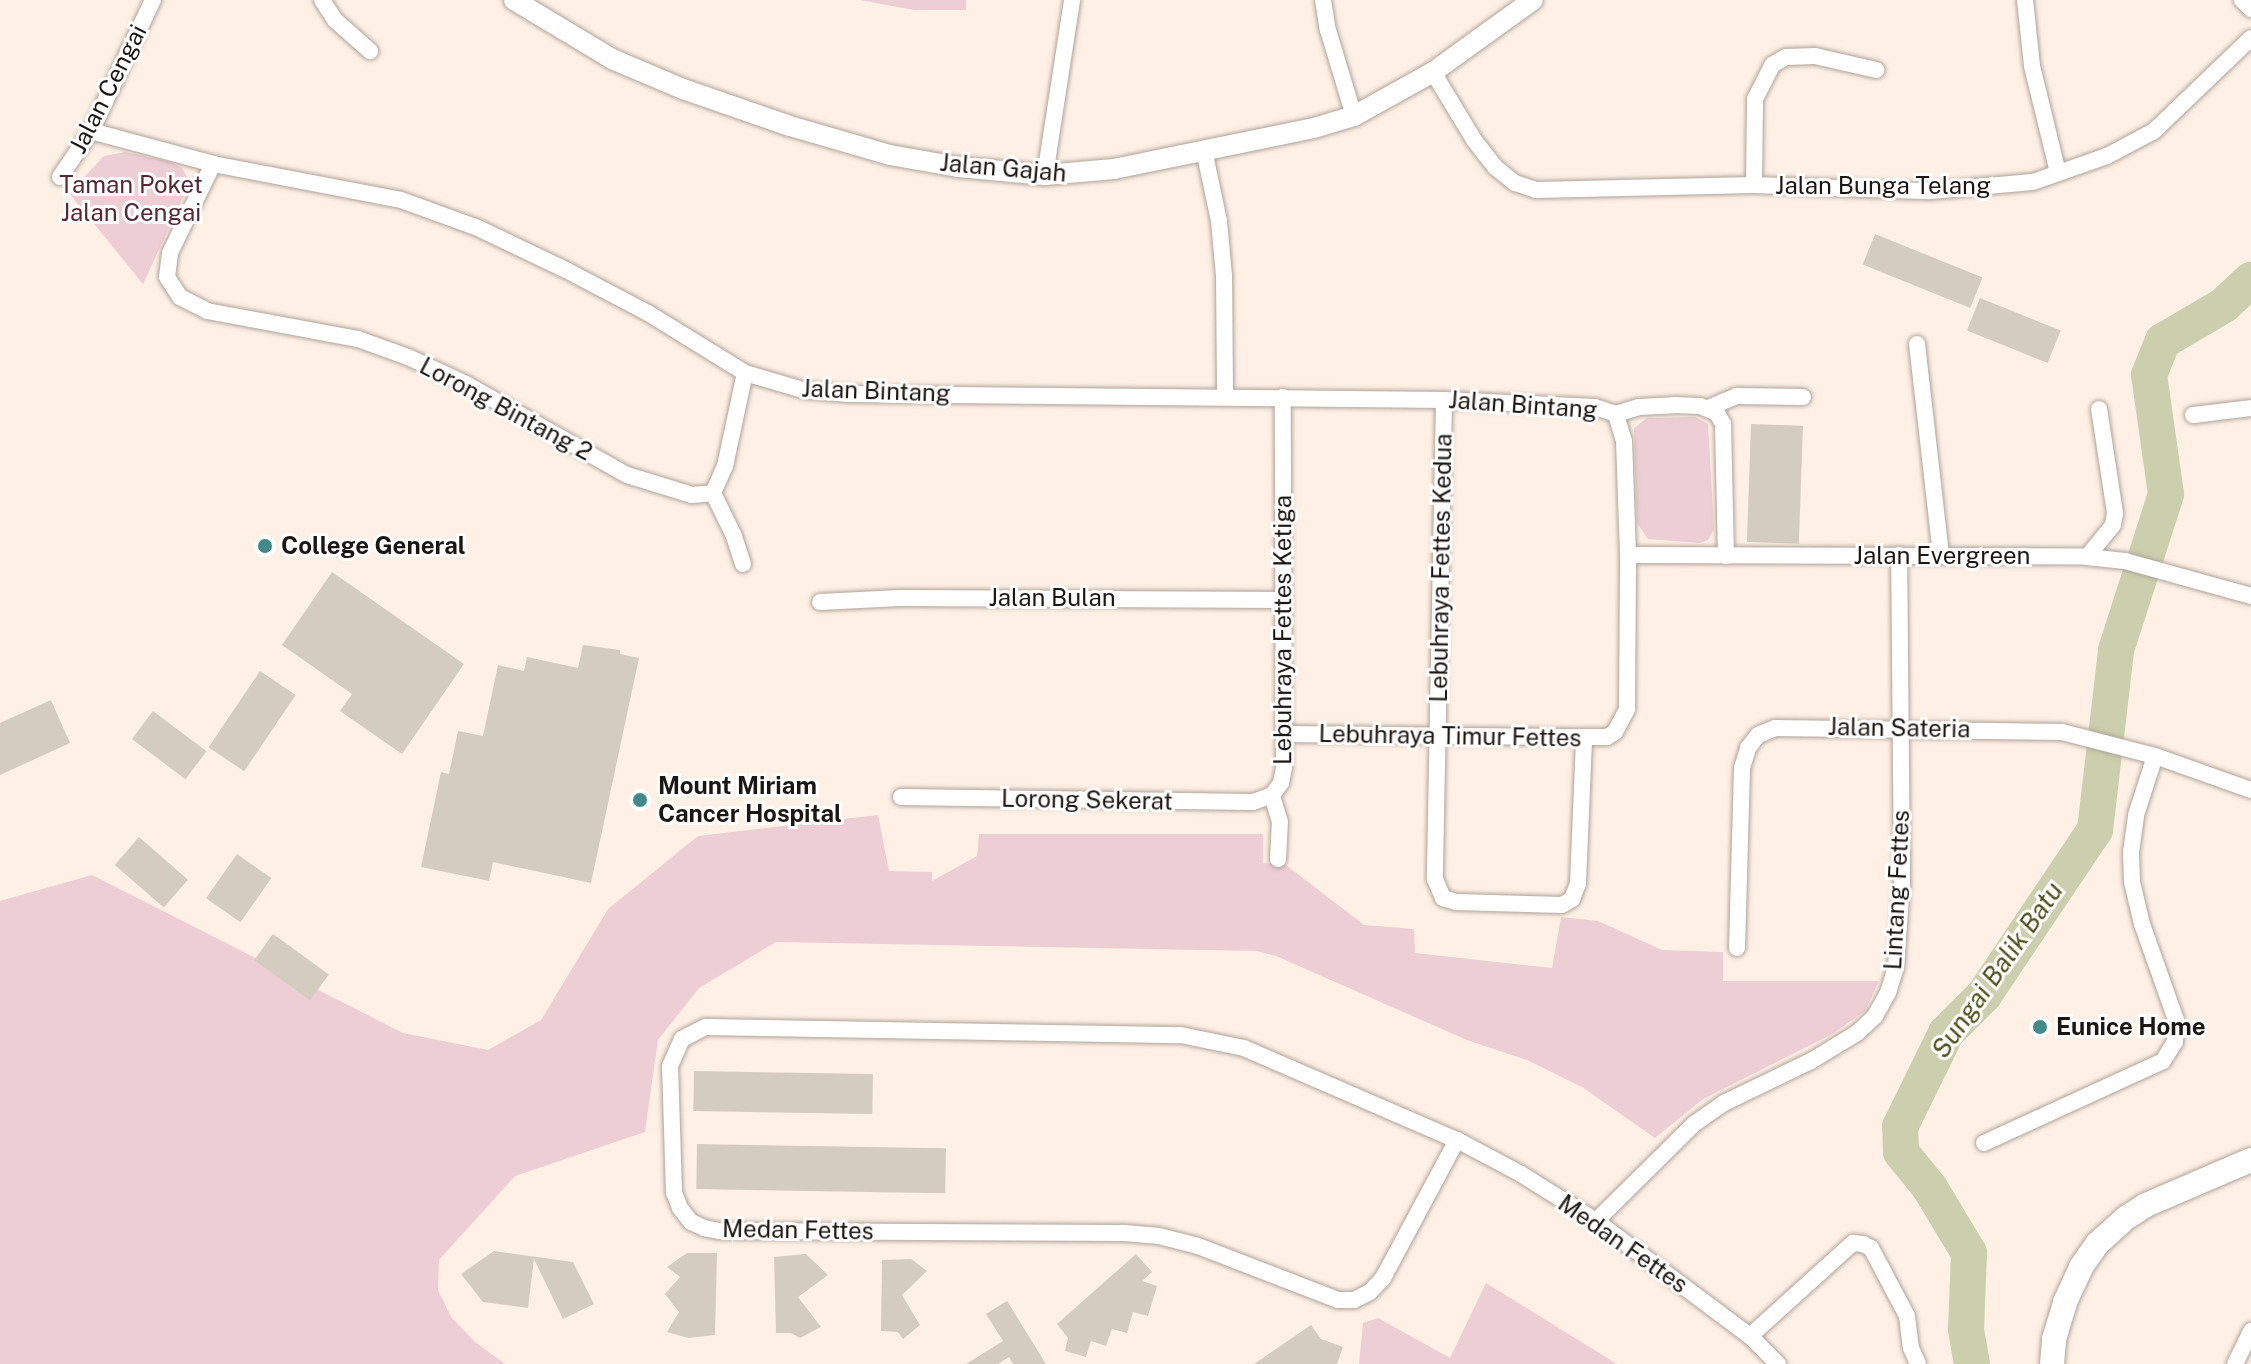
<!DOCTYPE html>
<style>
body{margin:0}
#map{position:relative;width:2251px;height:1364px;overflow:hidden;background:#fef0e5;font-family:"Public Sans",sans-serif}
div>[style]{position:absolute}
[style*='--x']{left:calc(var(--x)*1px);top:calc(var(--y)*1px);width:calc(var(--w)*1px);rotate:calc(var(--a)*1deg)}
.green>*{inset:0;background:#edced4}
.river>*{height:36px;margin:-18px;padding:0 18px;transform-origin:18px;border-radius:18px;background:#cbcfad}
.building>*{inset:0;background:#d4cdbf;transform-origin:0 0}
.roads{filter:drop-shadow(0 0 2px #b0a399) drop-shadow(0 0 2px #b0a399)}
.minor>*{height:16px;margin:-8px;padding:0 8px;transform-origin:8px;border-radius:8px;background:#fff}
.tertiary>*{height:20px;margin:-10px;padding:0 10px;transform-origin:10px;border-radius:10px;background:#fff}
.secondary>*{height:24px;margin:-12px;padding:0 12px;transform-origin:12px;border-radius:12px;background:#fff}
.dots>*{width:22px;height:22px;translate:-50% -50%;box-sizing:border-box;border:4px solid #fff;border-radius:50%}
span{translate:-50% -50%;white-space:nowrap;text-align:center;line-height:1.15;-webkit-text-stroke:6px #fff;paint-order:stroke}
.street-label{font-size:24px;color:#1b1612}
.park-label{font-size:24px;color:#592634}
.poi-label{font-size:24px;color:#1b1612;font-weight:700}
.left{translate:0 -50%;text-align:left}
.water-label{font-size:26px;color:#4c5019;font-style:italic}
</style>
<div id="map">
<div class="green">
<i style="clip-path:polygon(860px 0,966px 0,966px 10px,914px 10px)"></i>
<i style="clip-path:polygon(125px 152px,171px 162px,182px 168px,188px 179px,186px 191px,143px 284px,69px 193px,104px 156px)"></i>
<i style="clip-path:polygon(1695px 417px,1708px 424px,1714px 529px,1708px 540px,1700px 543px,1648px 539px,1637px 523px,1634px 428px,1647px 418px)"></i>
<i style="clip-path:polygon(878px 815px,889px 871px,932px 872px,932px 881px,977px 856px,979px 834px,1263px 834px,1263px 863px,1286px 865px,1364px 925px,1414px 929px,1415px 953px,1552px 968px,1561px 917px,1598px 921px,1662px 950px,1723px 952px,1723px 981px,1879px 981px,1865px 1011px,1832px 1034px,1703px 1099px,1655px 1138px,1582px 1087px,1527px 1060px,1467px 1040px,1276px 956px,1257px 951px,776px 942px,699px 988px,658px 1040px,645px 1132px,515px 1176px,439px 1260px,438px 1290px,451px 1317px,475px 1342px,505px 1364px,0 1364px,0 901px,92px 875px,403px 1033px,488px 1050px,541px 1020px,608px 909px,698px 836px)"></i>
<i style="clip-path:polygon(1486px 1283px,1617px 1364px,1359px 1364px,1363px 1323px,1378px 1318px,1450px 1358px)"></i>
</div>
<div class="river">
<i style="--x:1972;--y:1364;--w:36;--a:-100"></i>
<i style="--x:1966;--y:1329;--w:76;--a:-87.7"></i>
<i style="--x:1969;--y:1253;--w:76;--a:-121"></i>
<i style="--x:1930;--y:1188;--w:46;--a:-128.9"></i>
<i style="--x:1901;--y:1152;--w:25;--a:-92"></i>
<i style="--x:1900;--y:1127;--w:105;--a:-63.9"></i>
<i style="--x:1946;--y:1033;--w:54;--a:-45"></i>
<i style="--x:1984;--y:995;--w:199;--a:-56.1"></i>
<i style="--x:2095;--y:830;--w:181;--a:-83.3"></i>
<i style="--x:2116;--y:650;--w:164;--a:-72.2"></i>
<i style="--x:2166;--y:494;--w:120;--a:-98.1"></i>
<i style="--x:2149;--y:375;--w:37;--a:-68"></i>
<i style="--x:2163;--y:341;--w:71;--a:-30.5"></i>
<i style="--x:2224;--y:305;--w:37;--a:-43"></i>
</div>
<div class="building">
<i style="left:1875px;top:234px;width:116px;height:33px;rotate:22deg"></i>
<i style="left:1980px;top:298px;width:87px;height:35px;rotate:22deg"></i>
<i style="left:1751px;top:424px;width:52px;height:118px;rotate:2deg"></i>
<i style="clip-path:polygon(332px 572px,464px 664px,402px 754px,340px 711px,352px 694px,282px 645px)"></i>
<i style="clip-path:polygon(583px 645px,620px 650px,620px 654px,639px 658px,591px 883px,493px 862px,489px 881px,421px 867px,441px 772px,449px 774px,458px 731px,483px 736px,498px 665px,524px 671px,527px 657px,578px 668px)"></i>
<i style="left:260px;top:671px;width:43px;height:92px;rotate:34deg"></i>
<i style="clip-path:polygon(51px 700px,70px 743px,0 775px,0 723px)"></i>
<i style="left:153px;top:711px;width:67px;height:35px;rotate:37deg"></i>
<i style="left:139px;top:837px;width:65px;height:37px;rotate:41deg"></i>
<i style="left:237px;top:854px;width:42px;height:54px;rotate:35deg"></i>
<i style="left:273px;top:934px;width:69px;height:32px;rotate:36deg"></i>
<i style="left:694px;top:1071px;width:179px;height:40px;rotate:1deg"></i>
<i style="left:697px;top:1144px;width:249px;height:45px;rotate:1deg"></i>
<i style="clip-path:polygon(494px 1251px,573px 1262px,594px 1304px,563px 1319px,534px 1259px,528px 1308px,483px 1302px,461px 1274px)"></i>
<i style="clip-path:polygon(687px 1253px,717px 1253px,715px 1335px,688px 1338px,667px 1332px,679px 1312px,665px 1294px,680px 1277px,667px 1267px)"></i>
<i style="clip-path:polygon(806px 1254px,828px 1275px,798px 1297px,821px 1327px,800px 1338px,791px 1333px,776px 1333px,774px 1257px)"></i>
<i style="clip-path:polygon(1136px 1254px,1152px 1272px,1142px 1281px,1157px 1286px,1148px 1316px,1133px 1312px,1127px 1333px,1112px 1329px,1106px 1346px,1091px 1341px,1086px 1357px,1065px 1351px,1068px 1338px,1057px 1324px)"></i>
<i style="clip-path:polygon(911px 1259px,927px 1271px,902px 1295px,920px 1325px,903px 1339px,898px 1332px,881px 1331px,882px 1260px)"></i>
<i style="clip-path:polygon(1007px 1301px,1046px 1364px,1013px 1364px,1009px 1357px,998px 1364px,966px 1364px,1003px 1341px,986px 1314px)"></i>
<i style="clip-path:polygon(1311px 1325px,1321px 1339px,1343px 1347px,1337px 1364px,1254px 1364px)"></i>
</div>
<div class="roads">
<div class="minor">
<i style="--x:322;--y:0;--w:24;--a:57"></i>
<i style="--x:335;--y:20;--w:47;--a:41.5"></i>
<i style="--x:1323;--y:0;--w:30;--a:81"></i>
<i style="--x:1328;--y:30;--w:90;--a:73.2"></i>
<i style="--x:2025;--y:0;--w:66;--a:83.9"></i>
<i style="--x:2032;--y:66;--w:110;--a:76.3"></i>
<i style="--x:2242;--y:0;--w:13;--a:45"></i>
<i style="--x:1433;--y:72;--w:79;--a:58.9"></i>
<i style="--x:1474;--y:140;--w:34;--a:52"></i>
<i style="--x:1495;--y:167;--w:26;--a:39"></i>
<i style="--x:1515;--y:183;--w:22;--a:18"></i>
<i style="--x:1536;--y:190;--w:218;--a:-1.3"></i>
<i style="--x:1754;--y:185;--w:176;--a:2"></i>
<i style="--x:1930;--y:191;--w:103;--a:-5"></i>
<i style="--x:2033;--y:182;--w:78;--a:-19.4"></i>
<i style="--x:2107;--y:156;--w:53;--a:-28"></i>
<i style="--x:2154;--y:131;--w:134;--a:-43.8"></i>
<i style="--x:91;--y:131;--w:126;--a:15.1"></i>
<i style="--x:213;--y:164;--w:191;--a:10.8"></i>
<i style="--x:401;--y:200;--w:82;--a:20"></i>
<i style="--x:478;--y:228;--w:98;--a:25.5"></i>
<i style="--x:566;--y:270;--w:93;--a:27.7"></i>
<i style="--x:648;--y:313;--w:114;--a:31.7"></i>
<i style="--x:745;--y:373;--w:60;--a:16.3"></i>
<i style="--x:803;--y:390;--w:46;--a:5"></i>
<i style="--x:849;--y:394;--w:595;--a:0.58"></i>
<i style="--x:1444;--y:400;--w:151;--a:2.7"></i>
<i style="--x:1595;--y:407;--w:22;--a:18"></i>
<i style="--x:1204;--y:150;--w:73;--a:78.1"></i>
<i style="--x:1219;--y:221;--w:55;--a:84.8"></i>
<i style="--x:1224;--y:276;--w:120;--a:89.5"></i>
<i style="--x:213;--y:164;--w:99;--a:115.8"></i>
<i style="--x:170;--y:253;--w:24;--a:97"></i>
<i style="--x:167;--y:277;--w:24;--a:57"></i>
<i style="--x:180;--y:297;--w:30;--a:27"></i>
<i style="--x:207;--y:311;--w:154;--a:10.5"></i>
<i style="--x:358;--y:339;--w:53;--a:19.8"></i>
<i style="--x:408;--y:357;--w:64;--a:25"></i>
<i style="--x:466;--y:384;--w:185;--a:29.5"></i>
<i style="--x:627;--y:475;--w:68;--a:17.1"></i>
<i style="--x:692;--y:495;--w:21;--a:-5"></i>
<i style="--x:1045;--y:175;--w:177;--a:-81.2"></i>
<i style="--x:60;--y:177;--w:55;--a:-56"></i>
<i style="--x:91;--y:131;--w:145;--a:-64.7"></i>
<i style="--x:1754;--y:185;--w:86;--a:-89.3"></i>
<i style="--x:1755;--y:99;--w:38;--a:-63"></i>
<i style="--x:1772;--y:65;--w:16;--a:-30"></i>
<i style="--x:1786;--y:57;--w:29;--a:-2"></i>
<i style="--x:1815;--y:56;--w:63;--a:12.9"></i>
<i style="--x:1917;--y:344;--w:211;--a:83.5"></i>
<i style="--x:1444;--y:400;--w:479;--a:91.1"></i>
<i style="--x:1435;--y:879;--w:21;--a:67"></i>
<i style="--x:1443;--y:898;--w:14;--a:17"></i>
<i style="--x:1456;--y:902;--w:106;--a:1.6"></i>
<i style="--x:1562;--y:905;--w:12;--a:-31"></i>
<i style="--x:1572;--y:899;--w:17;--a:-69"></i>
<i style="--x:1578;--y:883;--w:146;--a:-87.6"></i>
<i style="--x:1708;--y:408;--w:30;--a:-23"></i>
<i style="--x:1736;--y:396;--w:67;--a:0.9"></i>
<i style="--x:1616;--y:414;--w:24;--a:-17"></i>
<i style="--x:1639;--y:407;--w:35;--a:-3"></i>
<i style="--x:1674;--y:405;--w:26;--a:2"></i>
<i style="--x:1700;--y:406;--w:18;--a:22"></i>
<i style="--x:1717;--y:413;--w:13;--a:61"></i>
<i style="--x:1723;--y:424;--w:132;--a:88.7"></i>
<i style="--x:2193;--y:415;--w:58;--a:-6.9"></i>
<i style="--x:1628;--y:555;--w:459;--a:0.2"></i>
<i style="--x:2087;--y:557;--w:38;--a:6"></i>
<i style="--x:2125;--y:561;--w:131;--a:15.5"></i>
<i style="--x:2087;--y:557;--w:41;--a:-50.9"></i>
<i style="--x:2113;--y:525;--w:12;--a:-81"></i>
<i style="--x:2115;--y:513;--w:105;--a:-98.7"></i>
<i style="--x:743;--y:564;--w:29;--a:-108"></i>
<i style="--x:734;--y:536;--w:48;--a:-116"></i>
<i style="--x:713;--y:493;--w:30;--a:-66"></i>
<i style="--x:725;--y:466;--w:95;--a:-77.9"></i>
<i style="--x:820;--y:602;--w:80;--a:-2.9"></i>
<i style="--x:900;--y:598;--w:383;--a:0.3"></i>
<i style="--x:1283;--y:734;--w:301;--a:0.6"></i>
<i style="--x:1584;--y:737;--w:23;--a:0"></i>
<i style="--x:1607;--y:737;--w:9;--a:-32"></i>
<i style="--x:1615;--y:732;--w:26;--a:-62"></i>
<i style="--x:1627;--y:709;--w:154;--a:-89.6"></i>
<i style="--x:1628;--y:555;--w:114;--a:-92"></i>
<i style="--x:1624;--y:441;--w:28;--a:-107"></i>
<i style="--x:901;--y:797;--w:352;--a:0.8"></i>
<i style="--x:1253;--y:802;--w:20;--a:-20"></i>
<i style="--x:1278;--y:859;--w:37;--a:-87"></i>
<i style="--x:1280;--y:822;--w:28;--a:-107"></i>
<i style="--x:1272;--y:795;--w:15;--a:-53"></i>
<i style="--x:1281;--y:783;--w:16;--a:-79"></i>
<i style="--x:1284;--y:767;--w:370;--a:-90.2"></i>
<i style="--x:1737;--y:948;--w:180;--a:-88.4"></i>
<i style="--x:1742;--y:768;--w:21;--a:-73"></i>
<i style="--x:1748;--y:748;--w:16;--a:-52"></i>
<i style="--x:1758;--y:735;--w:18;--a:-22"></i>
<i style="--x:1775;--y:728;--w:287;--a:0.8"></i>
<i style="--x:2062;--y:732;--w:96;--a:14.5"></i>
<i style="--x:2155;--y:756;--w:102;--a:19.5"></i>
<i style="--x:1457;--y:1140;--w:157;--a:118.2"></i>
<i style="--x:1383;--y:1278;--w:19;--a:133"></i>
<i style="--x:1370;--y:1292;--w:18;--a:153"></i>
<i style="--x:1354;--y:1300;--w:16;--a:180"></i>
<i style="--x:1338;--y:1300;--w:150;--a:-158.9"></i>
<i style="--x:1198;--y:1246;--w:40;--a:-165.6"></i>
<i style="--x:1159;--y:1236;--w:37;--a:-175"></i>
<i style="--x:1122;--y:1233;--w:403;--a:-179.7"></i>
<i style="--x:719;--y:1231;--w:15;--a:-169"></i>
<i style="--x:704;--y:1228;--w:14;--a:-155"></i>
<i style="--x:691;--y:1222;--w:18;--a:-128"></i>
<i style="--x:680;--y:1208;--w:17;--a:-111"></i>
<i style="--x:674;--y:1192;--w:126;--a:-91.8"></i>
<i style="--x:670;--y:1066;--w:30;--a:-66"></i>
<i style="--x:682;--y:1039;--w:27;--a:-27"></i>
<i style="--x:706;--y:1027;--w:475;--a:1"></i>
<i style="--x:1181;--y:1035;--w:64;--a:11.7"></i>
<i style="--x:1244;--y:1048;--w:232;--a:23.4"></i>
<i style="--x:1457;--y:1140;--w:72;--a:28"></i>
<i style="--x:1521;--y:1174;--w:89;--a:32.1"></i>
<i style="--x:1596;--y:1221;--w:192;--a:36.8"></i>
<i style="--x:1750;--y:1336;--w:40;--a:45"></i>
<i style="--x:1984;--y:1143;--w:197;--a:-24.6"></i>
<i style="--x:2163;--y:1061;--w:22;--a:-58"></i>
<i style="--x:2175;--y:1042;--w:22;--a:-87"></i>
<i style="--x:2176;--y:1020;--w:102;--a:-109.5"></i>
<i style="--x:2142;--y:924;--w:43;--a:-103.4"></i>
<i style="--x:2132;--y:882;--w:30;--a:-92"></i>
<i style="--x:2131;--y:852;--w:37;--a:-82"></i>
<i style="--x:2136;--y:815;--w:62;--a:-72.1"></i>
<i style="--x:1596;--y:1221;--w:138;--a:-44.7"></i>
<i style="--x:1694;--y:1124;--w:37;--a:-35"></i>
<i style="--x:1724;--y:1103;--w:97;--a:-25.8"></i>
<i style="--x:1811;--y:1061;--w:54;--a:-31.3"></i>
<i style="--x:1857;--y:1033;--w:25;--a:-43"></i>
<i style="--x:1875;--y:1016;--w:26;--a:-61"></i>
<i style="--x:1888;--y:993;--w:27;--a:-73"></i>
<i style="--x:1896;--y:967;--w:84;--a:-85.9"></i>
<i style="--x:1902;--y:883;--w:328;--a:-90.5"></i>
<i style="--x:1750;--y:1336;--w:139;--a:-42.1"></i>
<i style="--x:1853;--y:1243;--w:10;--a:6"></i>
<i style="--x:1863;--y:1244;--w:9;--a:27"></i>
<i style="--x:1871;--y:1248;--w:77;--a:62.1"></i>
<i style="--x:1907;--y:1316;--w:32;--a:83"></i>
<i style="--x:1911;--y:1348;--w:17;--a:66"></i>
<i style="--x:2235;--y:1364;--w:37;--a:-64"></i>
</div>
<div class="tertiary">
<i style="--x:514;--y:0;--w:114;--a:31"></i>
<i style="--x:612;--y:59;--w:77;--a:22.9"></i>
<i style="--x:683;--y:89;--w:113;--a:19.1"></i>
<i style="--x:790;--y:126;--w:104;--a:16.2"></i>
<i style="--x:890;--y:155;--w:69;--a:10"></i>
<i style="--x:958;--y:167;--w:87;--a:5.3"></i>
<i style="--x:1045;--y:175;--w:69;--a:-5"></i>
<i style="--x:1114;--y:169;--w:204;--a:-11.6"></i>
<i style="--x:1314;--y:128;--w:42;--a:-16.7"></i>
<i style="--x:1354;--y:116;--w:90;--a:-29.1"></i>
<i style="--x:1433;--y:72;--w:123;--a:-35.8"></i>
</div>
<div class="secondary">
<i style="--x:2052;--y:1364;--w:25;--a:-85"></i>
<i style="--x:2054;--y:1339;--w:39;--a:-73"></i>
<i style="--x:2065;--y:1302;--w:38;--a:-65"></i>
<i style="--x:2081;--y:1267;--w:28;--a:-55"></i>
<i style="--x:2097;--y:1244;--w:39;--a:-42"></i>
<i style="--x:2126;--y:1218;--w:24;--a:-33"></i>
<i style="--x:2146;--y:1205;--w:114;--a:-23.2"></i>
</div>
</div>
<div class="dots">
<i style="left:265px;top:546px;background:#428a89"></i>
<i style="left:640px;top:800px;background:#428a89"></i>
<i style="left:2040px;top:1027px;background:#428a89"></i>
</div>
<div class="street-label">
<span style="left:108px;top:89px;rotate:-63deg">Jalan Cengai</span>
<span style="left:1003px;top:168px;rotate:5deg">Jalan Gajah</span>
<span style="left:1883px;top:186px">Jalan Bunga Telang</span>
<span style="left:876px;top:391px;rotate:2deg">Jalan Bintang</span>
<span style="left:1523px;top:405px;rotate:4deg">Jalan Bintang</span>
<span style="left:506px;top:409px;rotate:28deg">Lorong Bintang 2</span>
<span style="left:1942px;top:556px">Jalan Evergreen</span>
<span style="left:1441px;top:568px;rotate:-89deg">Lebuhraya Fettes Kedua</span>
<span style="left:1052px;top:598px">Jalan Bulan</span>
<span style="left:1283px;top:630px;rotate:-90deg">Lebuhraya Fettes Ketiga</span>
<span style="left:1899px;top:728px;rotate:1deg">Jalan Sateria</span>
<span style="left:1450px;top:736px;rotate:1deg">Lebuhraya Timur Fettes</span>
<span style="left:1087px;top:800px;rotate:1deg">Lorong Sekerat</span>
<span style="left:1897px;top:890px;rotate:-87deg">Lintang Fettes</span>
<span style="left:798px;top:1230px;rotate:1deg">Medan Fettes</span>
<span style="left:1623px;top:1244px;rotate:35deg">Medan Fettes</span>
</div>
<div class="park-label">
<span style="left:131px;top:199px">Taman Poket<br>Jalan Cengai</span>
</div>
<div class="poi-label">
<span class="left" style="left:281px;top:546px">College General</span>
<span class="left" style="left:658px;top:800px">Mount Miriam<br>Cancer Hospital</span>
<span class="left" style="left:2056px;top:1027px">Eunice Home</span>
</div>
<div class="water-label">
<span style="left:1997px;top:970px;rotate:-55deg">Sungai Balik Batu</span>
</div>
</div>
